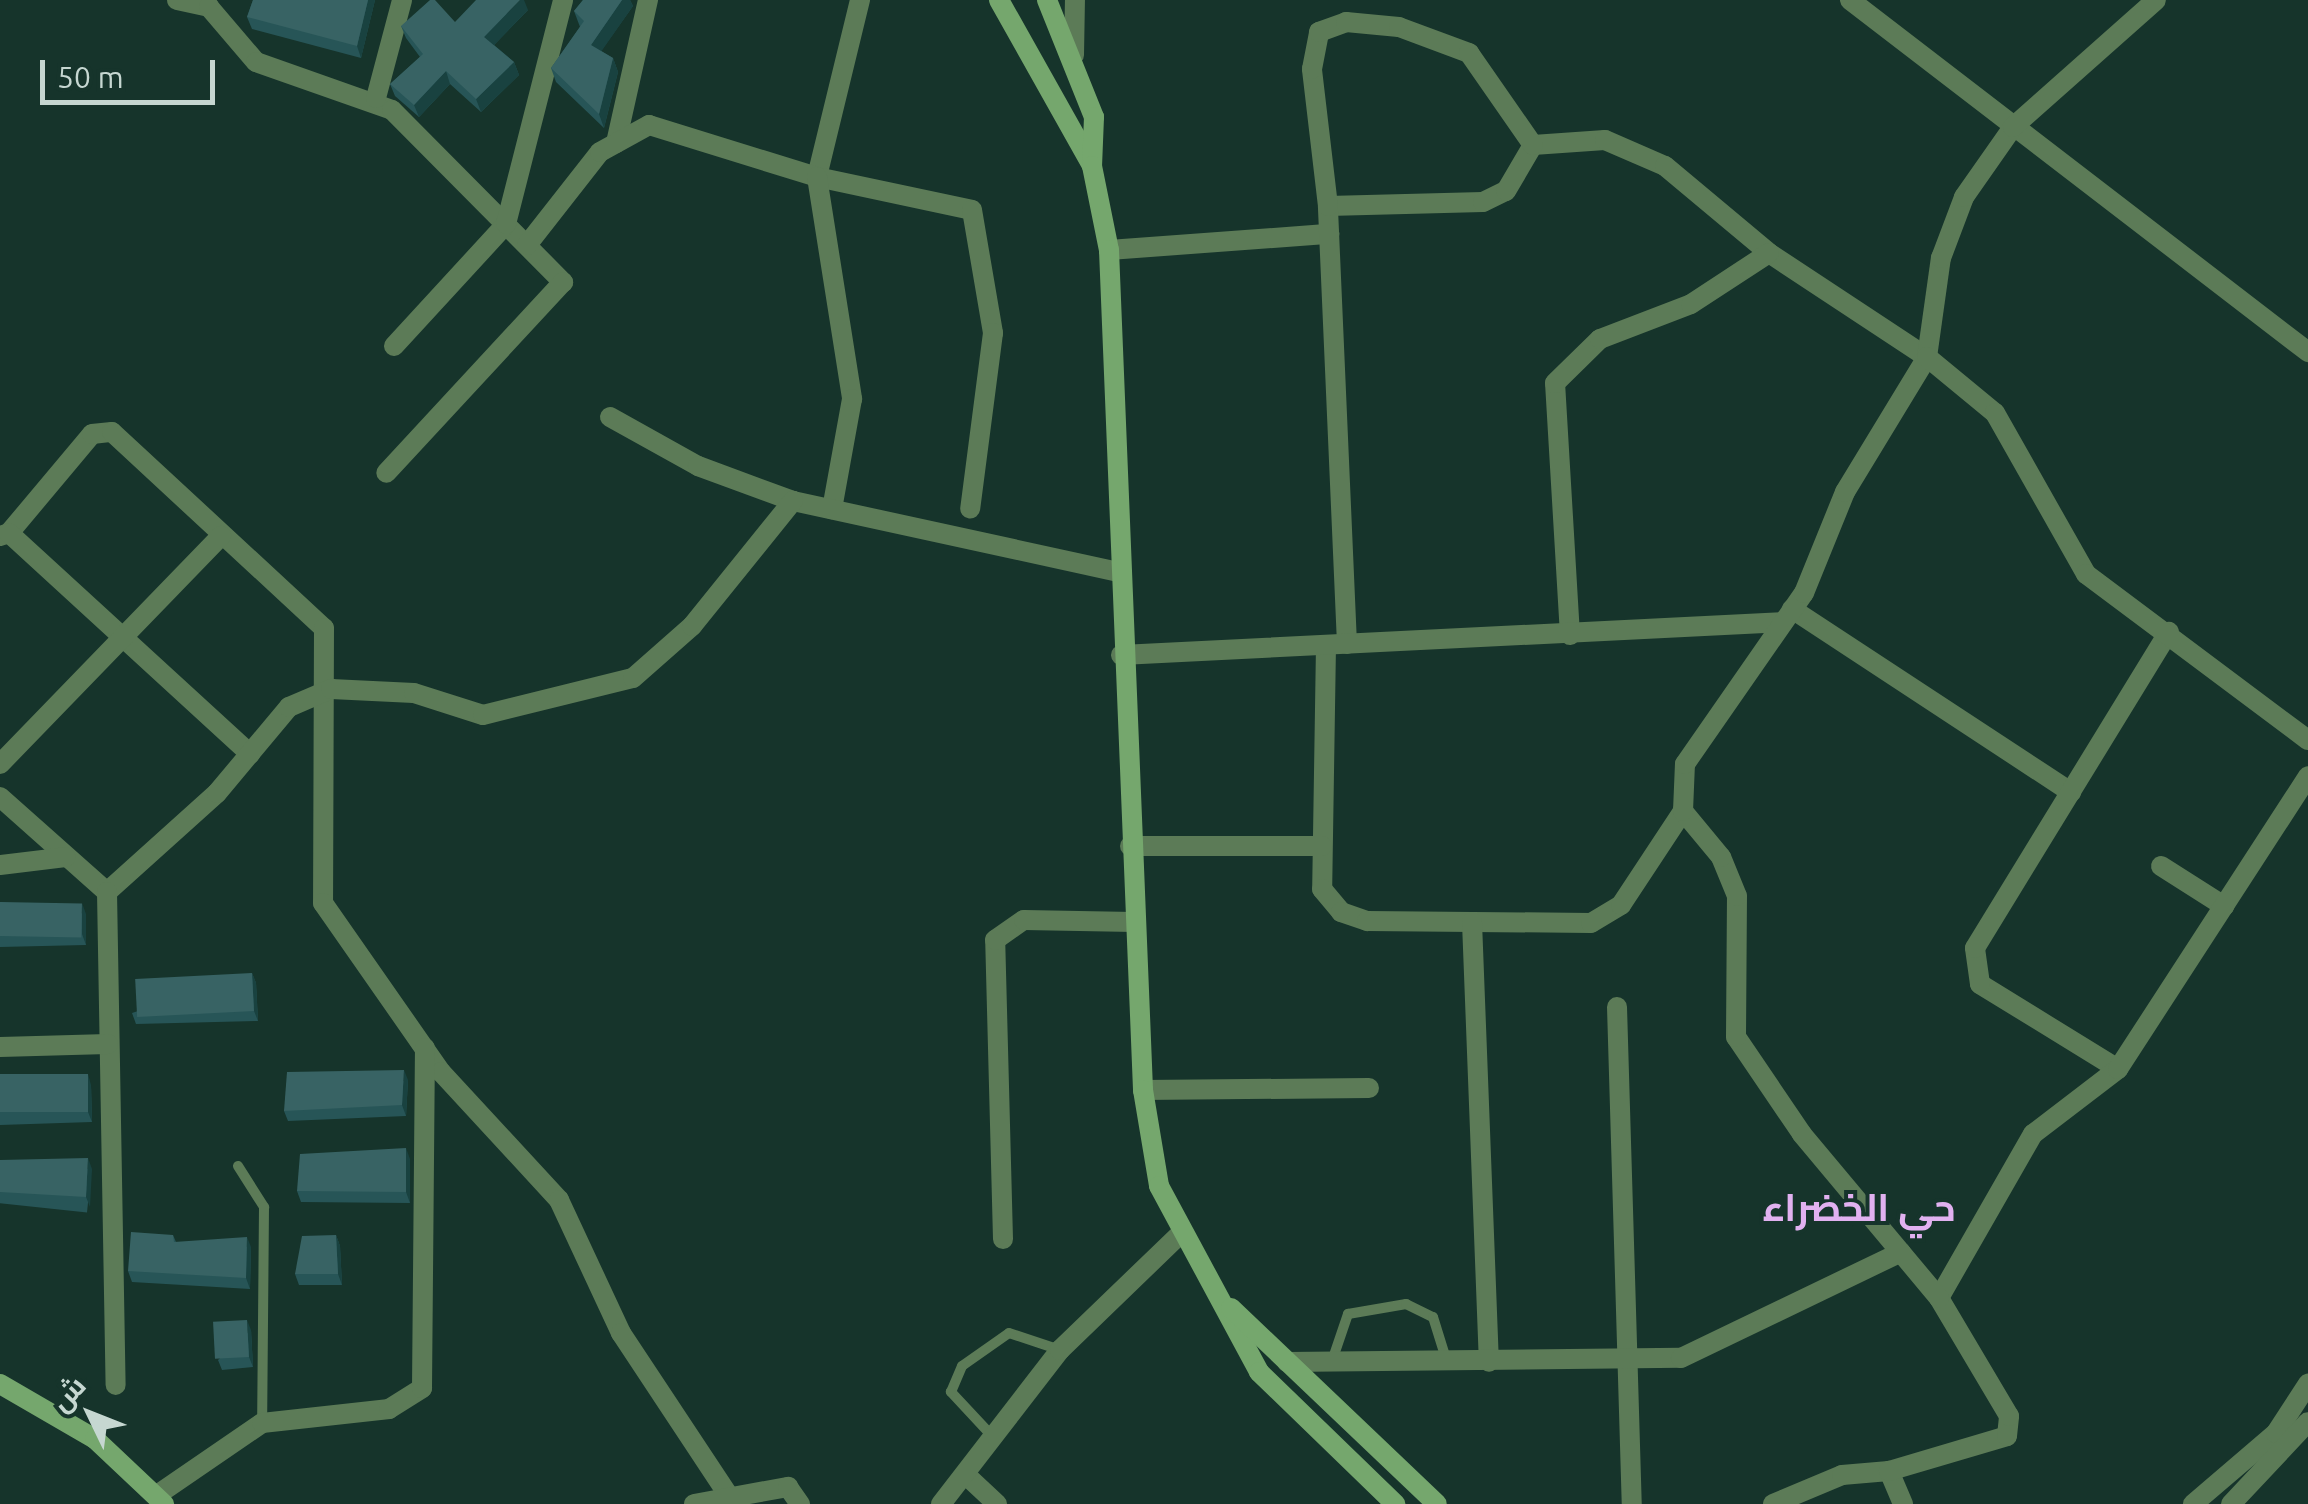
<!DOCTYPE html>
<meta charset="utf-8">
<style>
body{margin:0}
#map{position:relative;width:2308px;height:1504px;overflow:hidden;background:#16342b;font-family:Ubuntu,Cairo,sans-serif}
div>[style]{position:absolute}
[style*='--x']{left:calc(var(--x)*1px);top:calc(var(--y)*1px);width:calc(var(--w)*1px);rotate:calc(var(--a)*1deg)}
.lane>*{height:10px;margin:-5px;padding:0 5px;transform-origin:5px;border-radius:5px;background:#5c7b57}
.street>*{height:20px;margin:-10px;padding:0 10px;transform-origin:10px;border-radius:10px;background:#5c7b57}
.secondary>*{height:20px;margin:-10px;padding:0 10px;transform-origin:10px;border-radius:10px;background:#75a76d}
.wall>*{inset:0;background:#275557;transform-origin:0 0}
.shaded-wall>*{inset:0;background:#194240}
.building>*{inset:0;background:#386364;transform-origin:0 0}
span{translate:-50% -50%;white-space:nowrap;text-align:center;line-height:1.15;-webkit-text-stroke:8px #16342b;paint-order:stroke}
.district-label{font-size:38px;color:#e1b1f0;font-weight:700}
.north{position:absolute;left:40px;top:1364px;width:100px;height:100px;-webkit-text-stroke:8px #16342b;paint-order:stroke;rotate:313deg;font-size:28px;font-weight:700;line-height:40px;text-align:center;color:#c6d7d1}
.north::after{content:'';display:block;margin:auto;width:35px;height:45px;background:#c6d7d1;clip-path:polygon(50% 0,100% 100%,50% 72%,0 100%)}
.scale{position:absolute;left:40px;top:60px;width:175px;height:45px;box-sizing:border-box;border:5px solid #c6d7d1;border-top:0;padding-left:12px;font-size:30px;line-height:35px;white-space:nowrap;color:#c6d7d1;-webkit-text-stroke:8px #16342b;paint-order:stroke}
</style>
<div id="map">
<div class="lane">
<i style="--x:238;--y:1166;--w:49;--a:57.6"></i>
<i style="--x:264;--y:1207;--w:215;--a:90.5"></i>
<i style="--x:1332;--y:1361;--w:50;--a:-71.2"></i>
<i style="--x:1348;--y:1314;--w:59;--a:-9.8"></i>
<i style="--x:1406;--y:1304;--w:30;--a:26"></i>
<i style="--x:1433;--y:1317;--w:47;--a:72.7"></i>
<i style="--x:993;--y:1437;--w:62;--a:-133"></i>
<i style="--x:951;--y:1392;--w:28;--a:-67"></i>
<i style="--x:962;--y:1366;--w:57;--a:-35.1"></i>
<i style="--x:1009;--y:1333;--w:54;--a:18.4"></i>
</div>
<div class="street">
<i style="--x:177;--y:0;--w:33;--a:12"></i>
<i style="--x:209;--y:7;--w:72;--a:49.5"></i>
<i style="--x:256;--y:62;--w:144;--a:19.4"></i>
<i style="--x:392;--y:110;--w:243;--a:45.2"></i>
<i style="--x:563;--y:282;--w:260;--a:132.8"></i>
<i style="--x:860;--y:0;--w:182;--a:103.7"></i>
<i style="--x:817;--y:177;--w:158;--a:12"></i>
<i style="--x:972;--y:210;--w:125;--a:80.3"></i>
<i style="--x:993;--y:333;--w:177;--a:97.4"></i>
<i style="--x:1850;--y:0;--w:578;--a:37.54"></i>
<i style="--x:1074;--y:55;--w:55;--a:-89"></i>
<i style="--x:376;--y:98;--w:101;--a:-75.1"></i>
<i style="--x:616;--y:143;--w:147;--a:-77.4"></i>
<i style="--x:1328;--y:206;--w:155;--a:-1.5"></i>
<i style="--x:1483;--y:202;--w:25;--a:-26"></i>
<i style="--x:1506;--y:191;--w:53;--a:-59.6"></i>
<i style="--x:1533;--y:145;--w:72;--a:-4"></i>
<i style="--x:1605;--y:140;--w:65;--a:23.4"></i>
<i style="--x:1665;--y:166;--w:136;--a:39.9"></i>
<i style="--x:1769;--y:253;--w:189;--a:33.4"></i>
<i style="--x:1927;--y:357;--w:100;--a:-82"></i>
<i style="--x:1941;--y:258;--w:65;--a:-69.3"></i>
<i style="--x:1964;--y:197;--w:85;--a:-55"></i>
<i style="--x:2013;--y:127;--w:191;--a:-41.6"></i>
<i style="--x:527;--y:245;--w:118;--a:-51.9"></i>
<i style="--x:600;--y:152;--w:56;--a:-28.9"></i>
<i style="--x:649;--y:125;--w:176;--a:17.2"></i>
<i style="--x:817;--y:177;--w:225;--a:81"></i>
<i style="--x:852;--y:399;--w:112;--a:100.3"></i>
<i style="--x:1109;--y:250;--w:221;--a:-4.2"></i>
<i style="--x:394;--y:346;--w:166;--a:-47.4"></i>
<i style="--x:506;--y:224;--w:231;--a:-75.7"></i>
<i style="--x:610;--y:417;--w:101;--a:29.1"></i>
<i style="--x:698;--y:466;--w:101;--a:20.2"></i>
<i style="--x:793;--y:501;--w:333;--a:12.3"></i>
<i style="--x:9;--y:533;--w:129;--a:-50"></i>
<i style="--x:92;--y:434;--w:20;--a:-6"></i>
<i style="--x:112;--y:432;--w:289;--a:42.8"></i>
<i style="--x:324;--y:628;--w:275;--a:90.2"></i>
<i style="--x:323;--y:903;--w:206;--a:55.1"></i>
<i style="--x:441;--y:1072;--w:174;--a:47.3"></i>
<i style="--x:559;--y:1200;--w:147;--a:65"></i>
<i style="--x:621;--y:1333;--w:192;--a:56.5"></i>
<i style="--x:0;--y:536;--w:9;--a:-18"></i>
<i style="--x:9;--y:533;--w:327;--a:42.5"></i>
<i style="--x:1792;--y:609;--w:334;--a:33.3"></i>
<i style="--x:1570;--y:635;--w:252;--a:-93.4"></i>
<i style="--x:1555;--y:383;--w:63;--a:-44.4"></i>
<i style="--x:1600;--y:339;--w:97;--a:-21"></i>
<i style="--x:1691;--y:304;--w:93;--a:-33.2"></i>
<i style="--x:1347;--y:644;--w:438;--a:-92.5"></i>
<i style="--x:1328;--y:206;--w:138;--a:-96.7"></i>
<i style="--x:1312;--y:69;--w:38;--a:-79"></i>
<i style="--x:1319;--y:32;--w:29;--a:-20"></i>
<i style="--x:1346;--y:22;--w:53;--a:5.4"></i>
<i style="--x:1399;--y:27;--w:75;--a:20.4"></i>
<i style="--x:1469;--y:53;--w:112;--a:55.2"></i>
<i style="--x:1326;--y:645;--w:244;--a:90.9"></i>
<i style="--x:1322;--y:889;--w:30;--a:50"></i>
<i style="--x:1341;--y:912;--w:28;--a:19"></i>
<i style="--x:1367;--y:921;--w:224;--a:0.5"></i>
<i style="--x:1591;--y:923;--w:35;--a:-31"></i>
<i style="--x:1621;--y:905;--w:113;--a:-56.6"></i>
<i style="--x:1121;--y:655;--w:663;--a:-2.85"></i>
<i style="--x:0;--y:764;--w:318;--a:-45.9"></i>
<i style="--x:0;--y:797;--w:143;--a:41.6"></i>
<i style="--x:107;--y:892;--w:148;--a:-42"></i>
<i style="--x:217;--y:793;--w:112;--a:-50.1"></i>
<i style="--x:289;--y:707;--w:46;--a:-23.2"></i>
<i style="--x:331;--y:689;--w:83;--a:2.8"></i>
<i style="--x:414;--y:693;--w:72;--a:17.7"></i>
<i style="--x:483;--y:715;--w:154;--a:-13.9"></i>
<i style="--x:633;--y:678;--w:79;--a:-41.4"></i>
<i style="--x:692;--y:626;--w:161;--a:-51.1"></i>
<i style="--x:1130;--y:846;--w:192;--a:0"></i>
<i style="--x:0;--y:865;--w:66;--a:-6.9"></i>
<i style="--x:2161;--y:866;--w:75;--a:32.4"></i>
<i style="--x:107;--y:892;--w:493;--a:89"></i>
<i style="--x:1472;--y:922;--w:440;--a:87.8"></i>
<i style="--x:1617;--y:1007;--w:497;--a:88.3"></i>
<i style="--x:0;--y:1047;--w:108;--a:-1.6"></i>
<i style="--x:2118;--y:1069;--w:162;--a:-148.4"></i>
<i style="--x:1980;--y:984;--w:36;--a:-98"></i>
<i style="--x:1975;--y:948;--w:371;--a:-58.5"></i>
<i style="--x:1143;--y:1090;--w:226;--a:-0.5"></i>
<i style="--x:1003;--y:1239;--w:299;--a:-91.5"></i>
<i style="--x:995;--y:940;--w:35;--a:-35"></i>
<i style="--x:1024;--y:920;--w:110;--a:1"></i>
<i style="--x:1939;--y:1298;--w:189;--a:-60.2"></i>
<i style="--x:2033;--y:1134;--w:107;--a:-37.4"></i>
<i style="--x:2118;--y:1069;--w:349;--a:-57"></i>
<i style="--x:1287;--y:1362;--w:394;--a:-0.6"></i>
<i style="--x:1681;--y:1358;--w:244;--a:-25.7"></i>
<i style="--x:967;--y:1476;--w:41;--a:43"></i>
<i style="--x:157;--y:1495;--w:127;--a:-34.4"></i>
<i style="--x:262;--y:1423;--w:128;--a:-6.3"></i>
<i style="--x:389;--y:1409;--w:39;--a:-32"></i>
<i style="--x:422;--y:1388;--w:340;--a:-89.5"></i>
<i style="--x:694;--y:1504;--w:96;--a:-10.3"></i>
<i style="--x:788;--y:1487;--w:21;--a:55"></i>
<i style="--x:941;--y:1504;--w:195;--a:-52.3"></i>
<i style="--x:1060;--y:1350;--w:164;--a:-44"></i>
<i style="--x:1773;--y:1504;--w:75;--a:-22.8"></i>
<i style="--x:1842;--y:1475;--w:47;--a:-4.9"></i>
<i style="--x:1903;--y:1504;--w:36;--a:-113"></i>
<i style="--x:1889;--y:1471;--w:123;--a:-16.5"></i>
<i style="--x:2007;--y:1436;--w:20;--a:-84"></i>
<i style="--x:2009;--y:1416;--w:137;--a:-120.7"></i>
<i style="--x:1939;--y:1298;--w:214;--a:-129.9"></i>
<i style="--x:1802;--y:1134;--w:117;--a:-124.2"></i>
<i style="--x:1736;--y:1037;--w:141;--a:-89.6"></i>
<i style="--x:1737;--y:896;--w:42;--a:-112.3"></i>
<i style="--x:1721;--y:857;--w:60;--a:-129.6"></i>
<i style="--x:1683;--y:811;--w:47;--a:-87.6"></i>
<i style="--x:1685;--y:764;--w:208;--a:-55.2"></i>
<i style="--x:1804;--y:593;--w:109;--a:-67.9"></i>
<i style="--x:1845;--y:492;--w:158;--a:-58.7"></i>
<i style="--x:1927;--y:357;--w:88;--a:39.5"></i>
<i style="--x:1995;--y:413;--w:185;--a:60.5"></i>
<i style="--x:2086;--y:574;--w:277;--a:36.8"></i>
<i style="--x:2193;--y:1504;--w:109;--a:-40.5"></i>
<i style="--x:2276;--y:1433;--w:59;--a:-56.9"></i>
<i style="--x:2231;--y:1504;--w:112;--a:-46.8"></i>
</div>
<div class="secondary">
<i style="--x:999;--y:0;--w:190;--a:60.7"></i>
<i style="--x:1047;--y:0;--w:126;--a:68.1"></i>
<i style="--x:1094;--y:117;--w:49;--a:92.3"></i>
<i style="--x:1092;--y:166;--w:86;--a:78.6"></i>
<i style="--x:1109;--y:250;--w:841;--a:87.68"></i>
<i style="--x:1143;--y:1090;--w:97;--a:80.5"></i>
<i style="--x:1159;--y:1186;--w:211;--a:61.7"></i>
<i style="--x:1259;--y:1372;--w:190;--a:44.1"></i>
<i style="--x:1231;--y:1308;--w:284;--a:43.6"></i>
<i style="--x:0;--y:1384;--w:110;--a:30.1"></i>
<i style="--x:95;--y:1439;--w:95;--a:43.3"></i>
</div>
<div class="wall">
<i style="clip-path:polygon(253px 0,375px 0,361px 58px,252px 29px,247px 17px)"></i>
<i style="clip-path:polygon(583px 0,630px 0,633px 6px,601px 51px,613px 58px,618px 72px,604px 128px,556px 82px,551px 68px,580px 27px,574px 11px)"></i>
<i style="clip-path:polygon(528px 10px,494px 45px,514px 62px,519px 75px,481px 112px,450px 84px,419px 117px,395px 96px,390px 84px,420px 57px,406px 38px,401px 26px,455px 22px)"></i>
<i style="clip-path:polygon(0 902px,86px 914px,86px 945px,0 947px)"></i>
<i style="clip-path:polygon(252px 973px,256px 983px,258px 1021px,136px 1024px,132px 1013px)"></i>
<i style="clip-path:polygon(0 1078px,91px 1085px,92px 1122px,0 1125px)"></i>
<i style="clip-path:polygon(408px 1080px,406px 1116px,288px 1121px,284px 1111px)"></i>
<i style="clip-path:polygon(410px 1159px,410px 1203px,301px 1202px,297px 1191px)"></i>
<i style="left:0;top:1160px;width:92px;height:43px;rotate:6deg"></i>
<i style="clip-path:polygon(173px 1235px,176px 1242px,251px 1247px,250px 1289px,132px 1282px,128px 1271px)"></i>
<i style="clip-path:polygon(336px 1235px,340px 1246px,342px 1285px,299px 1285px,295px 1274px)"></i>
<i style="clip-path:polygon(251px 1330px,253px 1367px,222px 1370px,218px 1360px)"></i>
</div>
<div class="shaded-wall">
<i style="clip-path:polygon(368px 0,375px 0,361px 58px,357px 46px)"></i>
<i style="clip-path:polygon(520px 0,524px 0,528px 10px,489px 50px,484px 37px)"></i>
<i style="clip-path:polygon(622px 0,630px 0,633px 6px,596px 59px,591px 45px)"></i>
<i style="clip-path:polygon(613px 58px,618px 72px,604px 128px,599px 114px)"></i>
<i style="clip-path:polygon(514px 62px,519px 75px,481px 112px,476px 99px)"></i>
<i style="clip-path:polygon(446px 71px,450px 84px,419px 117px,414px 105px)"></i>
<i style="clip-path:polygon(82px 903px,86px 914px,86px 945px,82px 934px)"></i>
<i style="clip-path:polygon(252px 973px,256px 983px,258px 1021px,254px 1011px)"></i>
<i style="clip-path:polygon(404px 1070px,408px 1080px,406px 1116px,402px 1105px)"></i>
<i style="clip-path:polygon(88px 1074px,91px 1085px,92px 1122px,88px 1112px)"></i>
<i style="clip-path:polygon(406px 1148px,410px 1159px,410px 1203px,406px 1192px)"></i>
<i style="clip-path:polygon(88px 1158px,92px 1169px,90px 1207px,86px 1197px)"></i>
<i style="clip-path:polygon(336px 1235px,340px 1246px,342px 1285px,338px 1274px)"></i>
<i style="clip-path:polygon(247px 1237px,251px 1247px,250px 1289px,246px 1278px)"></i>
<i style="clip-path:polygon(247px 1320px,251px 1330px,253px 1367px,249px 1357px)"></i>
</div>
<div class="building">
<i style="clip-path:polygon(253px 0,368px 0,357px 46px,247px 17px)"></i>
<i style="clip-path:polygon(430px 0,435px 0,455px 22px,476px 0,520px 0,484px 37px,514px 62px,476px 99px,446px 71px,414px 105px,390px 84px,423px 54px,401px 26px)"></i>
<i style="clip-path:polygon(583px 0,622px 0,591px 45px,613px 58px,599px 114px,551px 68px,584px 21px,574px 11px)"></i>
<i style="left:0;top:902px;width:82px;height:34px;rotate:1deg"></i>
<i style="left:252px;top:973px;width:38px;height:117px;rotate:87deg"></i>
<i style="clip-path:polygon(404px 1070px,402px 1105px,284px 1111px,287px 1072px)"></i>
<i style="left:88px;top:1074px;width:38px;height:88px;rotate:90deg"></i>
<i style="clip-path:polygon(406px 1148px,406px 1192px,297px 1191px,300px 1154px)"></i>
<i style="clip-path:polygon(88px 1158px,86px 1197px,0 1192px,0 1160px)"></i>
<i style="clip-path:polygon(131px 1232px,173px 1235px,174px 1242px,247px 1237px,246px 1278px,128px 1271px)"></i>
<i style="clip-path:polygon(336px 1235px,338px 1274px,295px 1274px,302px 1236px)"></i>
<i style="left:247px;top:1320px;width:37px;height:34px;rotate:87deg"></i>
</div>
<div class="district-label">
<span style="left:1859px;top:1208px">حي الخضراء</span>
</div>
<div class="north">ش</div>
<div class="scale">50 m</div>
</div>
